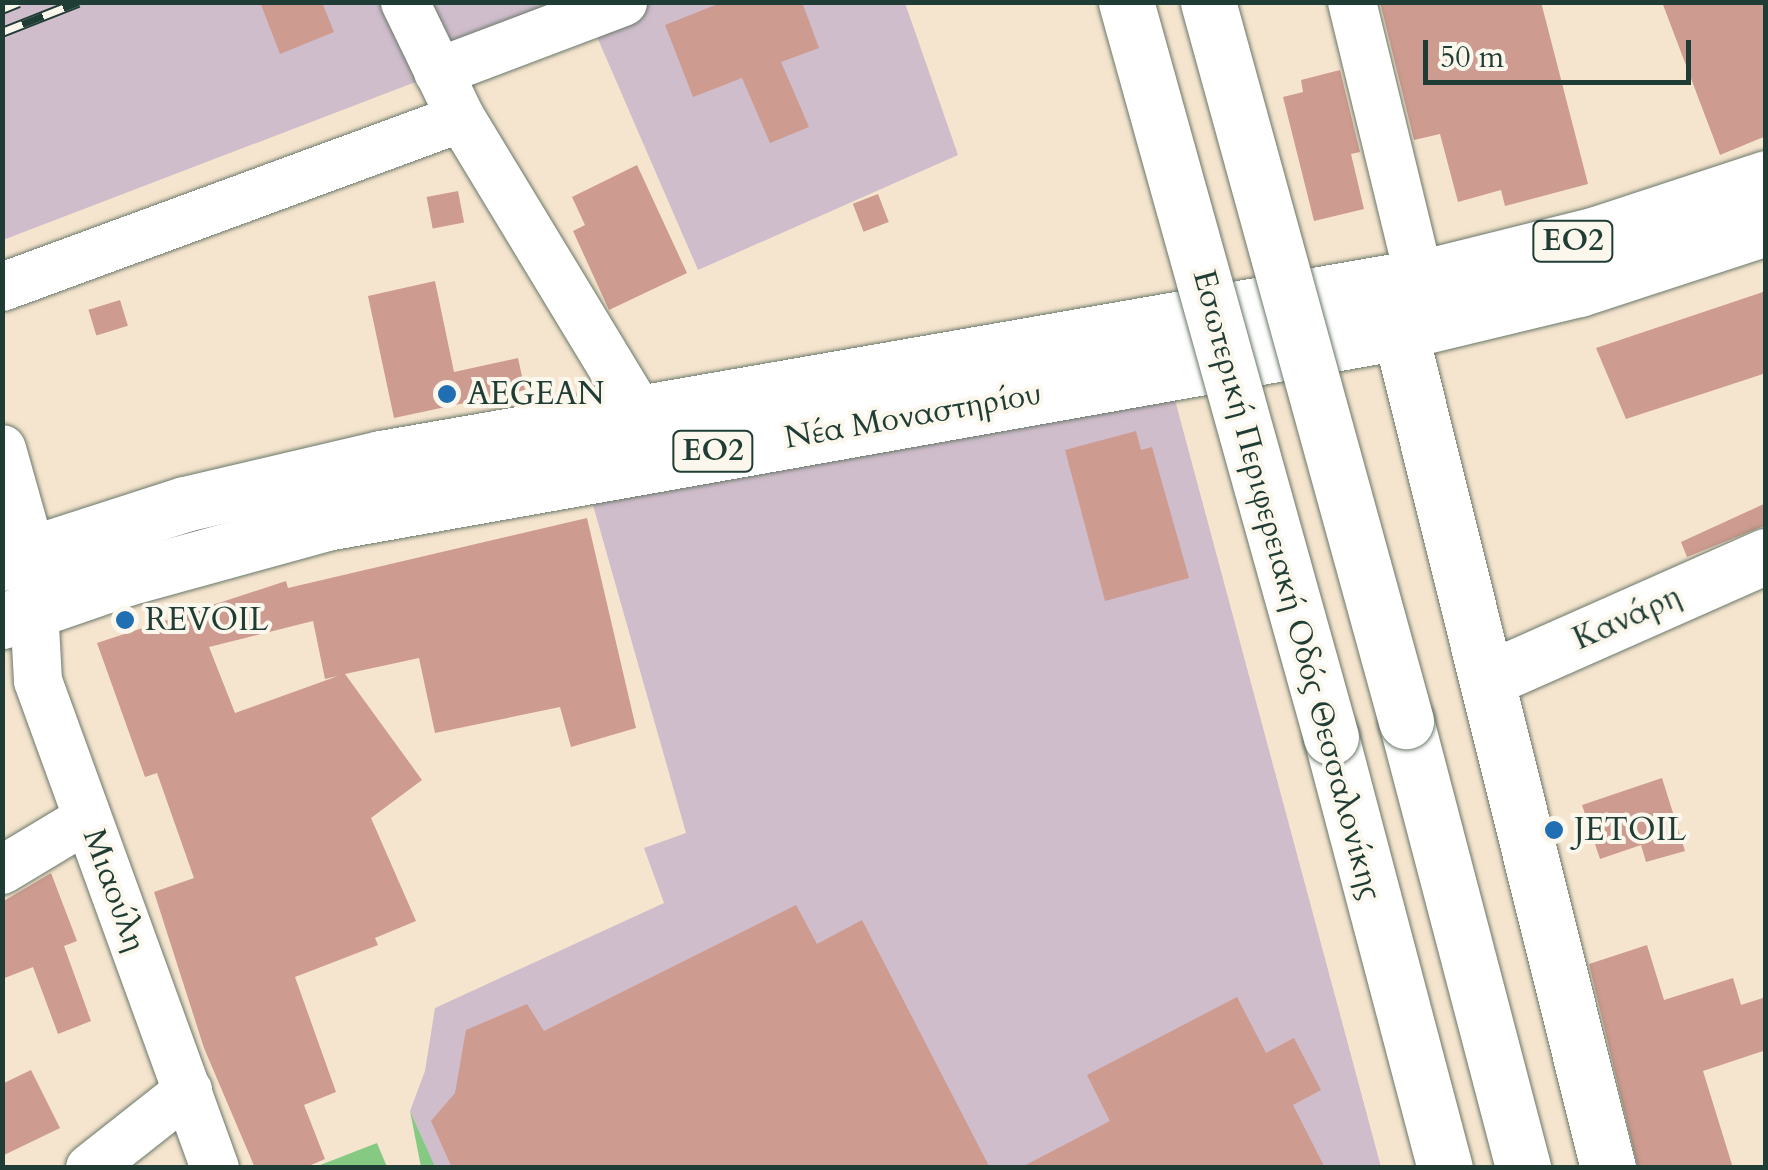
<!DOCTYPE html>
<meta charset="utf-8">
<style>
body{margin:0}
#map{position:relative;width:1768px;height:1170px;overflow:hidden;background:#f6e5ce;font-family:Cardo,serif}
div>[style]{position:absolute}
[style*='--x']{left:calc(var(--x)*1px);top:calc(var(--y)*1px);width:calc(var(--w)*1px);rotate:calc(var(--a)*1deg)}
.industrial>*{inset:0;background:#d0bdcc}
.green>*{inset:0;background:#85c983}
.building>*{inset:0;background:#cd9b8f;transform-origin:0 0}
.roads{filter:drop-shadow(0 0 2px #6a786a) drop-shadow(0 0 2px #6a786a)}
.minor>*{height:48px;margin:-24px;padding:0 24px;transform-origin:24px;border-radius:24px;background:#fff}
.major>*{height:55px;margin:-27.5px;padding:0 27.5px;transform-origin:27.5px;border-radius:27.5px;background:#fff}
.highway>*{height:55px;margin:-27.5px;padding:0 27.5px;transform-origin:27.5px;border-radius:27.5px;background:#fff}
.rail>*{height:11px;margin-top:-5.5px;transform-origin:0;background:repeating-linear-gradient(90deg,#fbf7ec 0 22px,#1f3d34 0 44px);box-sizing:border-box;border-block:2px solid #1f3d34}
.bridges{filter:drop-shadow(0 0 2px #6a786a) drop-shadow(0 0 2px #6a786a)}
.highway-bridge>*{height:55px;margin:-27.5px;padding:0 27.5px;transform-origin:27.5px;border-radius:27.5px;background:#fff}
.dots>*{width:28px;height:28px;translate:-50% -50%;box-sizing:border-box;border:5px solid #fbf7ec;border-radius:50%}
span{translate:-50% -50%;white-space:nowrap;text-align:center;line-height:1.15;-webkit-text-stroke:8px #fbf7ec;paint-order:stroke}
.shield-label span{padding:2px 8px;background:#fbf7ec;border:2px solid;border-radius:8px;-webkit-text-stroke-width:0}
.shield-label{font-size:30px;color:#1f3d34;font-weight:700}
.poi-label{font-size:32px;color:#1f3d34}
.left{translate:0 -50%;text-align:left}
.street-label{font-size:32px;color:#1f3d34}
.frame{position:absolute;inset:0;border:5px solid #1f3d34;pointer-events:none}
.scale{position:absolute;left:1423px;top:40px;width:268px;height:45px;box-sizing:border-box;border:5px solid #1f3d34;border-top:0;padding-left:12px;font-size:30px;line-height:35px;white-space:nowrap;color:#1f3d34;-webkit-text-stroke:8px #fbf7ec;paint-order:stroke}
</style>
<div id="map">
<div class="industrial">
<i style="clip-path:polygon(3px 3px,905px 3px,958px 155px,698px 270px,588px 16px,3px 240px)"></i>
<i style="clip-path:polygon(1175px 400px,1381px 1167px,434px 1167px,410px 1111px,425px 1071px,435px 1008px,664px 903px,644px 848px,686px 833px,591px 498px)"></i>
</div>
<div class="green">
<i style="clip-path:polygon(410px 1111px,435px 1167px,421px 1167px)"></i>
<i style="clip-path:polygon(377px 1143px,387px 1167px,315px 1167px)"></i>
</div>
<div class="building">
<i style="clip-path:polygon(260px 2px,322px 2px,334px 32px,280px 54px)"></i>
<i style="clip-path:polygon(723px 2px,802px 2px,819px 48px,781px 62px,809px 127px,770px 143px,742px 78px,693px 97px,665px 25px)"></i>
<i style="clip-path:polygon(1380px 2px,1541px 2px,1588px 184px,1505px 206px,1501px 190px,1458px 202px,1440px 134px,1414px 140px)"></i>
<i style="clip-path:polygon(1662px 2px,1766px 2px,1766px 136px,1720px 155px)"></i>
<i style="clip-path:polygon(1340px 70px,1360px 152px,1351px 154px,1364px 209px,1314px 221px,1283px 97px,1303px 92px,1301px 80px)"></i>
<i style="clip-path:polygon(637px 165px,687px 273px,609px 310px,573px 231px,585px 225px,572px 197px)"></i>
<i style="left:458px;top:191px;width:32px;height:32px;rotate:79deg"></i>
<i style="left:878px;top:194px;width:30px;height:27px;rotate:69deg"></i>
<i style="clip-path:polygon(435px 281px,454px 372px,518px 358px,525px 390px,394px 418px,368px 296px)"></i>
<i style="clip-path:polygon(1766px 291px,1766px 373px,1626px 419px,1596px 348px)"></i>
<i style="left:120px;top:300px;width:27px;height:33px;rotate:73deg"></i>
<i style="clip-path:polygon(1136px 431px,1141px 450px,1152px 447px,1189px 578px,1105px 601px,1065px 450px)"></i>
<i style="clip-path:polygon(1766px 503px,1766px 525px,1687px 557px,1681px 542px)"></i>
<i style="clip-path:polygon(evenodd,587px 518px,636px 728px,571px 747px,560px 707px,435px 733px,419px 658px,345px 674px,422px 780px,371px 818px,416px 921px,375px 938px,378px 945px,295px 977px,336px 1092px,304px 1105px,325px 1159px,304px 1168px,255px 1168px,204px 1048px,154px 892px,194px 878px,157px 773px,145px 777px,97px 643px,286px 581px,288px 588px,587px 518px,313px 621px,325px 679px,338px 676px,235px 713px,209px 647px,313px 621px)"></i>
<i style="clip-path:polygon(1662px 778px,1685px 851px,1646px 862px,1641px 845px,1600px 859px,1582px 805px)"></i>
<i style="clip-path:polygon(51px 873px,77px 941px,64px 946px,91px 1021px,58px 1034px,33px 967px,2px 979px,2px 902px)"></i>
<i style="clip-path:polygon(796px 905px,817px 944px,862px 920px,990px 1168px,452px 1168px,431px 1121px,455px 1093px,466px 1030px,527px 1004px,544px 1031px)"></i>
<i style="clip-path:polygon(1647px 945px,1664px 1000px,1733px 978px,1741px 1005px,1766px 997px,1766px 1050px,1703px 1071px,1733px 1168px,1638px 1168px,1589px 964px)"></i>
<i style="clip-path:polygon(1237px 997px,1266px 1053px,1294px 1038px,1321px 1090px,1293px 1105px,1325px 1168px,1020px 1168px,1110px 1121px,1087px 1075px)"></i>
<i style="clip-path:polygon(31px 1070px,60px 1128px,2px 1156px,2px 1084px)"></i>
</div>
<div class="roads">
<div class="minor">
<i style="--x:1352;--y:2;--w:282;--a:76.3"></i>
<i style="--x:438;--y:72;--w:198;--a:-20.7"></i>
<i style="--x:461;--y:118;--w:344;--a:58.8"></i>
<i style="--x:2;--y:287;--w:489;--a:-20.2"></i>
<i style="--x:461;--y:118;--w:129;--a:-115.8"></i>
<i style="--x:2;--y:449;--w:107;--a:74.3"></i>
<i style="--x:31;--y:552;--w:129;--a:86.9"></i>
<i style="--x:38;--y:681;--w:518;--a:70.03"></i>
<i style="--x:2;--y:870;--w:99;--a:-31"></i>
<i style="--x:90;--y:1168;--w:125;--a:-38.2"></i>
</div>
<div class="major">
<i style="--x:1400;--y:332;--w:861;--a:76.03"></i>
<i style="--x:2;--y:563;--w:192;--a:-17.9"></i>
<i style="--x:185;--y:504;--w:201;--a:-13.2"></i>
<i style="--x:381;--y:458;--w:1075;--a:-9.91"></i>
<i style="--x:1440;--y:273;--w:161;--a:-14"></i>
<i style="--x:1596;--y:234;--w:179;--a:-18.2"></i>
<i style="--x:2;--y:621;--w:132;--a:-19"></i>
<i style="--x:127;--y:578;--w:206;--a:-15.4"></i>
<i style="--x:326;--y:523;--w:1091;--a:-10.08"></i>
<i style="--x:1400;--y:332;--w:184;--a:-13.5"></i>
<i style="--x:1579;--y:289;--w:197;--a:-18.1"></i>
<i style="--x:1488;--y:679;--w:304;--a:-23.9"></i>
</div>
<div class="highway">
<i style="--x:1406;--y:721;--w:462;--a:75.3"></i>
<i style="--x:1331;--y:737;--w:446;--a:75.2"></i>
</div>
</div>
<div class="rail">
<i style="--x:2;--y:9;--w:18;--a:-22"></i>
<i style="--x:2;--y:32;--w:82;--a:-21.5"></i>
</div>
<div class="bridges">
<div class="highway-bridge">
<i style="--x:1126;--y:2;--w:763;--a:74.42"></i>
<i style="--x:1208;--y:2;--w:746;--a:74.6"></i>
</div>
</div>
<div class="dots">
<i style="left:447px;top:394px;background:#1f6fb2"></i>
<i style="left:125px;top:620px;background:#1f6fb2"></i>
<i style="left:1554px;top:830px;background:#1f6fb2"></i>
</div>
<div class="shield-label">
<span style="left:1573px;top:241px">ΕΟ2</span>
<span style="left:713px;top:451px">ΕΟ2</span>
</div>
<div class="poi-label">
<span class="left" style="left:467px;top:394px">AEGEAN</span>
<span class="left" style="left:145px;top:620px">REVOIL</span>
<span class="left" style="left:1574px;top:830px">JETOIL</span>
</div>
<div class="street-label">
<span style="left:913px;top:416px;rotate:-10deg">Νέα Μοναστηρίου</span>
<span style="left:1287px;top:585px;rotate:75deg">Εσωτερική Περιφερειακή Οδός Θεσσαλονίκης</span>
<span style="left:1627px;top:618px;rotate:-24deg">Κανάρη</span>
<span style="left:114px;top:890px;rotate:70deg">Μιαούλη</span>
</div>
<div class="frame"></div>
<div class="scale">50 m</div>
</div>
